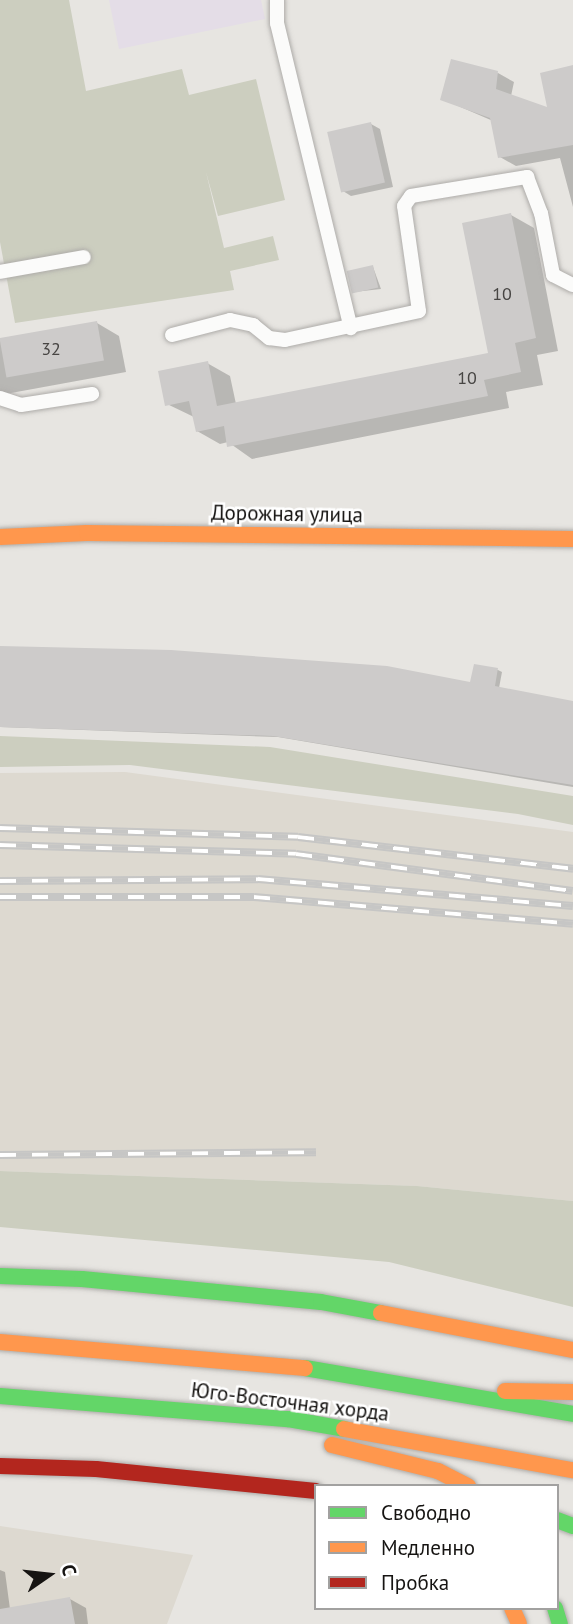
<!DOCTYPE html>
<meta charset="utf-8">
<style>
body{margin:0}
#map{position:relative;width:573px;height:1624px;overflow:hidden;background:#e7e5e1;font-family:"PT Sans",sans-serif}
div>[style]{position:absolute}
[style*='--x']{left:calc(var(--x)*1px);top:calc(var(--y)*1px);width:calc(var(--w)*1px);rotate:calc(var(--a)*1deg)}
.built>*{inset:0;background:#ddd9d0}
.education>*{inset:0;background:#e4dde7}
.green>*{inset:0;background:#cccebf}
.shadow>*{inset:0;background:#0003}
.building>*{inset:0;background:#cdcbca;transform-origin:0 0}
.roads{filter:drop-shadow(0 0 2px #aeaca9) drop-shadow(0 0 2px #aeaca9)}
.lane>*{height:14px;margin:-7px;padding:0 7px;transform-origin:7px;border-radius:7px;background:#fbfbfa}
.fast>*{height:16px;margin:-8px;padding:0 8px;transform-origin:8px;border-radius:8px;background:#63d668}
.slow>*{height:16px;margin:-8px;padding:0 8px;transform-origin:8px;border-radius:8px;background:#ff974d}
.jam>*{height:16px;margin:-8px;padding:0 8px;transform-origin:8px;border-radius:8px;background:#b3261e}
.rail>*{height:8px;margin-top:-4px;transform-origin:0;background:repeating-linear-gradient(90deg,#fff 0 16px,#c6c6c5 0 32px);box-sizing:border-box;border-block:2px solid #c6c6c5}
span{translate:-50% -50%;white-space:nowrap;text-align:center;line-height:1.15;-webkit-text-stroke:5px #fff;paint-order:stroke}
.number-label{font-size:18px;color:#474543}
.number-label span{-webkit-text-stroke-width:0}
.street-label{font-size:21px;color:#161412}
.legend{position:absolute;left:314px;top:1484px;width:245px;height:126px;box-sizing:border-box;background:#fff;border:2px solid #a2a1a0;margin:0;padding:9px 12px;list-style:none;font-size:21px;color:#161412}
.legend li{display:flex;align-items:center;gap:14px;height:35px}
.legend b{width:35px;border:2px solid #a2a1a0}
.north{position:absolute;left:14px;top:1540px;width:70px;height:70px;-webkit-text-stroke:5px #fff;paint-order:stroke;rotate:76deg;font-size:19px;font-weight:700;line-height:28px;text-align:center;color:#161412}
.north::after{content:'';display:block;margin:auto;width:24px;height:32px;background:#161412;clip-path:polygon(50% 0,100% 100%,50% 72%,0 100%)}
</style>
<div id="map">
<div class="built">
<i style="clip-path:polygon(125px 772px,573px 832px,573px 1201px,417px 1186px,0 1171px,0 773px)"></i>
<i style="clip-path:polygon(0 1526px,193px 1555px,167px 1624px,0 1624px)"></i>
</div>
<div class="education">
<i style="clip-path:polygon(109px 0,261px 0,265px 19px,119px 49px)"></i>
</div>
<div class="green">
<i style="clip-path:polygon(0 0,69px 0,86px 91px,182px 69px,189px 95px,256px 79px,285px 200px,218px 216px,206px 172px,224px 248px,273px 236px,279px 260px,230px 271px,234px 290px,15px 323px,0 242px)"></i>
<i style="clip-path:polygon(0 736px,270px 747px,573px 796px,573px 825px,518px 814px,130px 765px,0 767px)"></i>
<i style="clip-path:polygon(0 1171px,417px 1186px,573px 1201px,573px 1307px,389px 1262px,0 1227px)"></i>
</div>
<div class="shadow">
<i style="clip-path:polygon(573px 67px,573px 207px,560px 158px,516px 166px,500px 157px,493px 121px,442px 99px,498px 73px,514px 82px,511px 96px,550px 110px)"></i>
<i style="clip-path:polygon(371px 124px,380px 129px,393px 187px,351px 196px,343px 191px)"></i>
<i style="clip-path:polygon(511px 215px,534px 228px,558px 351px,537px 355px,543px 385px,506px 392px,509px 408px,252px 459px,228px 442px,220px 444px,197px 431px,194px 417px,167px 404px,207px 363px,230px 376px,236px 404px,490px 354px)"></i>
<i style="clip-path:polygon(373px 267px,381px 289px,354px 292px)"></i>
<i style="clip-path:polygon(97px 323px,119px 336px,126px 372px,0 395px,0 340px)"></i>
<i style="clip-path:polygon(0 648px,472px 684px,475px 666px,498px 670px,502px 672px,499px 688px,573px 703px,573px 787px,278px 737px,0 727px)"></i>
<i style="clip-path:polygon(0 1570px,5px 1572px,10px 1609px,70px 1599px,86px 1608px,88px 1624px,0 1624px)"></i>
</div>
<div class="building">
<i style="clip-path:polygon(451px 59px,498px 71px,496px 89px,547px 107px,540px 73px,573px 65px,573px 145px,498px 158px,490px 118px,440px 100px)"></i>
<i style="left:371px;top:122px;width:62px;height:45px;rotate:77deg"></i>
<i style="clip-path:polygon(511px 213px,536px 338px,515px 343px,521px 372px,484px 380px,488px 396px,227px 447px,224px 426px,196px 432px,189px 401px,165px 406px,158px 371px,208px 361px,217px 406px,488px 353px,462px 223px)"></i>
<i style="left:373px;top:265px;width:23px;height:27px;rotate:77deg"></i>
<i style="left:97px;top:321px;width:40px;height:99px;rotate:80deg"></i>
<i style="clip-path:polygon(0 646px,171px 650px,387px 666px,470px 682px,474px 664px,498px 668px,495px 686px,573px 701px,573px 785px,273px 736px,0 727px)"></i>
<i style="clip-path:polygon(70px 1597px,75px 1624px,0 1624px,0 1609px)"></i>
</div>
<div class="roads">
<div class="lane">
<i style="--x:277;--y:0;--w:23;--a:90"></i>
<i style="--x:277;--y:23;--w:314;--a:76.4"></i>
<i style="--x:0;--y:272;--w:85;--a:-10.1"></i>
<i style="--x:172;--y:335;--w:60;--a:-14.5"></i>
<i style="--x:230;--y:320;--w:24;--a:12"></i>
<i style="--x:253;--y:325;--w:21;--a:39"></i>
<i style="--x:269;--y:338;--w:16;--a:7"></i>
<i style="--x:285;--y:340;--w:137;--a:-12.2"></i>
<i style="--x:419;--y:311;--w:106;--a:-98.1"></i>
<i style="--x:404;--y:206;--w:12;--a:-55"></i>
<i style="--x:411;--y:196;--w:118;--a:-9.3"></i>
<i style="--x:527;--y:177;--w:39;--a:69"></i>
<i style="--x:541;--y:213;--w:63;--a:79"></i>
<i style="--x:553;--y:275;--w:22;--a:27"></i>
<i style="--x:0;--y:398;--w:22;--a:18"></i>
<i style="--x:21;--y:405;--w:72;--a:-8.8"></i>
</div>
<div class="fast">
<i style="--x:0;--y:1276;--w:82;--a:2.1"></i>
<i style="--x:82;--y:1279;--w:240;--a:5.5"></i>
<i style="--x:321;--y:1302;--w:61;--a:10.4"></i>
<i style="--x:305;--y:1368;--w:272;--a:9.7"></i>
<i style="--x:0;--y:1396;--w:289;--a:4.6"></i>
<i style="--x:288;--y:1419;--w:57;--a:10.1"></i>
<i style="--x:557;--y:1520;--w:17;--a:21"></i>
<i style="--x:555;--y:1608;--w:17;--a:73"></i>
</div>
<div class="slow">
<i style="--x:0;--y:537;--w:87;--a:-2.6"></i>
<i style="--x:87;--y:533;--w:486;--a:0.7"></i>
<i style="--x:381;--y:1313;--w:196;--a:10.9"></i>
<i style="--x:0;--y:1342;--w:306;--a:4.9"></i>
<i style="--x:505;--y:1391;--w:68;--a:0.8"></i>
<i style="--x:344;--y:1429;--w:233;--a:10.2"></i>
<i style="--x:332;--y:1445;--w:109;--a:13.8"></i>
<i style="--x:438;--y:1471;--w:34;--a:27"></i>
<i style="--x:512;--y:1608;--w:17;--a:66"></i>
</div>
<div class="jam">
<i style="--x:0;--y:1466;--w:96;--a:1.8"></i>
<i style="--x:96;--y:1469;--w:221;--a:5.7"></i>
</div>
</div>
<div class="rail">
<i style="--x:0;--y:828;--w:298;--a:1.7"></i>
<i style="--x:298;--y:837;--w:277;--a:6.6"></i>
<i style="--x:0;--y:845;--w:296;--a:1.7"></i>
<i style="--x:296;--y:854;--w:279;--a:7.6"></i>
<i style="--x:0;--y:881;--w:258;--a:-0.4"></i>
<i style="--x:258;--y:879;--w:316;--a:4.9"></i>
<i style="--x:0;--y:897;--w:254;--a:0"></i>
<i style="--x:254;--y:897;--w:320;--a:4.8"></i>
<i style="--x:0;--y:1155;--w:316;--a:-0.5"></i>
</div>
<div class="number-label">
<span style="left:502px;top:294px">10</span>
<span style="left:51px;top:349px">32</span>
<span style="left:467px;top:378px">10</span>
</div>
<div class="street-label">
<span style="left:287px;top:514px;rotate:1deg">Дорожная улица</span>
<span style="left:290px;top:1402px;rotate:7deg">Юго-Восточная хорда</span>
</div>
<ul class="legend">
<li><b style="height:9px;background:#63d668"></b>Свободно</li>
<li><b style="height:9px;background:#ff974d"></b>Медленно</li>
<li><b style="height:9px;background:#b3261e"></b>Пробка</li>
</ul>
<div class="north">С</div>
</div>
